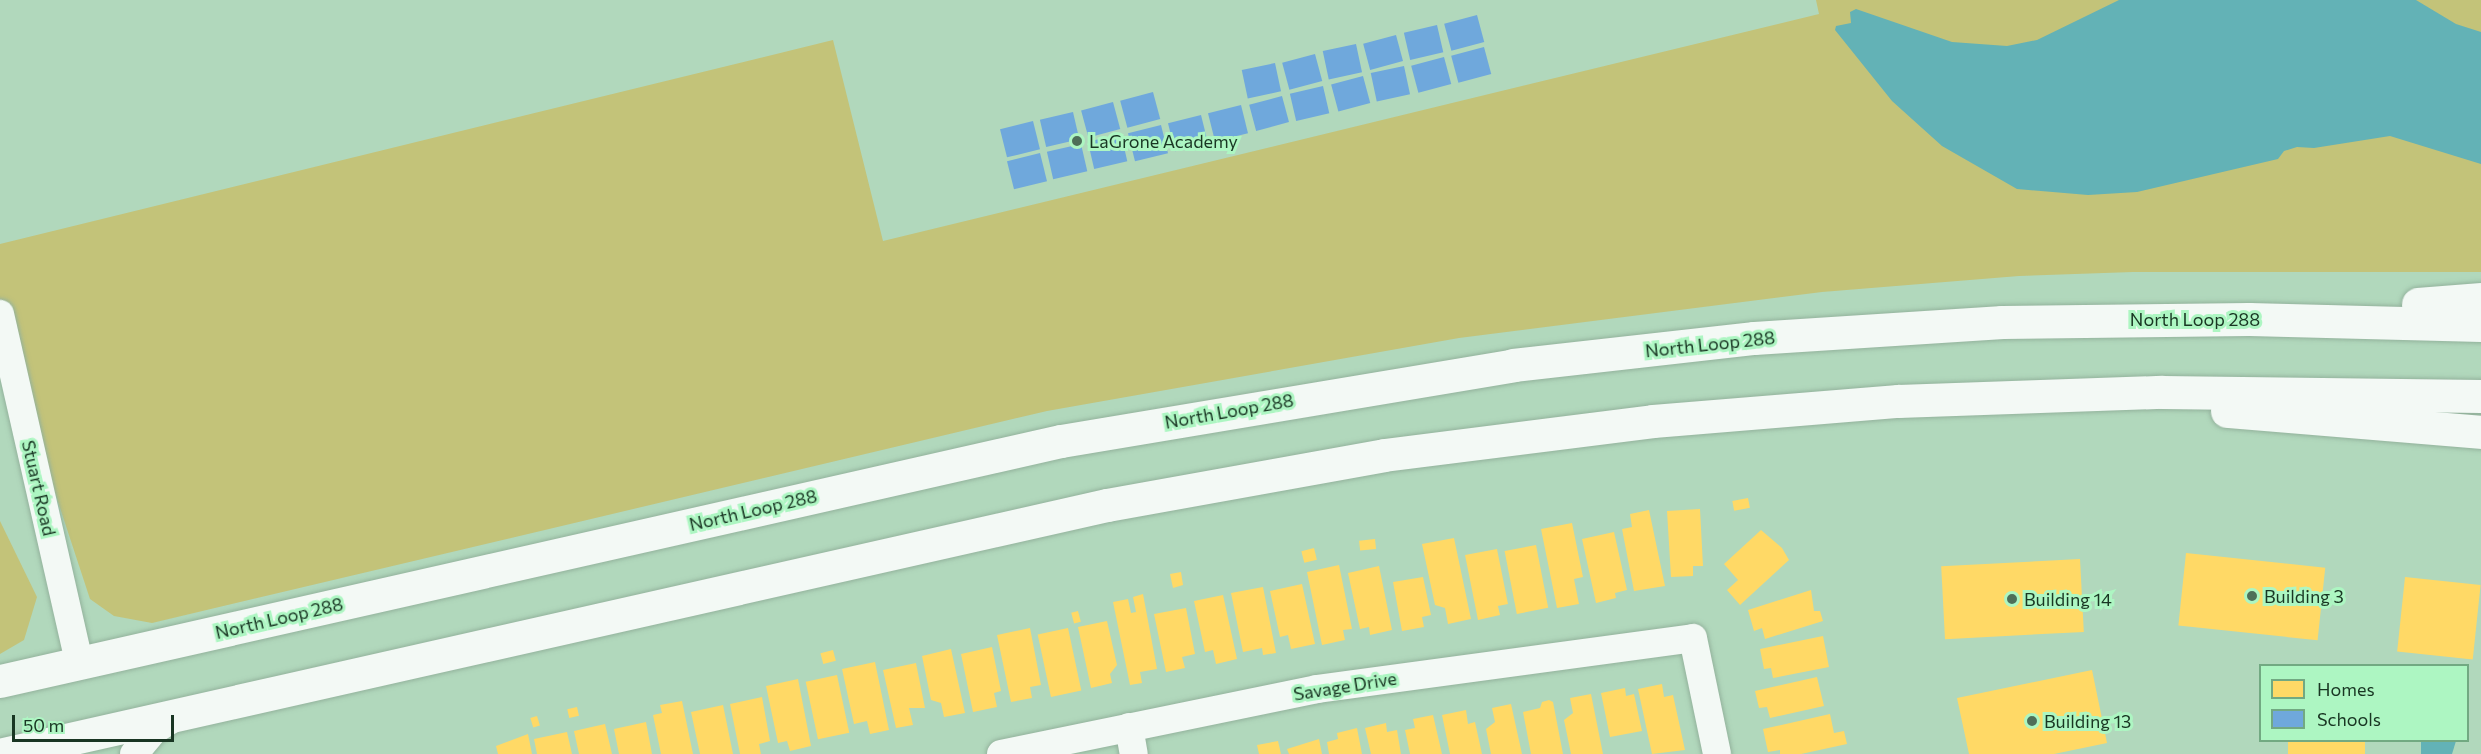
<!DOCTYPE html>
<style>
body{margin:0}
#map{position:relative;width:2481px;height:754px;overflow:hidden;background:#b1d8bc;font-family:Commissioner,sans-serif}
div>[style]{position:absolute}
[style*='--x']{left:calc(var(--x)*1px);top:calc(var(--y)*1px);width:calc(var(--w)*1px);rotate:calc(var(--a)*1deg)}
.green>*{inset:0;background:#c3c379}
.water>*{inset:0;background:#63b2b6}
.homes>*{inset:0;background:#ffd966;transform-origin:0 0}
.schools>*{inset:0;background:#6fa8dc;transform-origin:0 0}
.roads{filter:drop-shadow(0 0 2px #93b29c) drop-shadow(0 0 2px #93b29c)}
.minor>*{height:28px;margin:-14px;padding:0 14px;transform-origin:14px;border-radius:14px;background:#f3f9f5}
.highway>*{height:33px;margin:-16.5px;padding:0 16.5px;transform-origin:16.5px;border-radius:16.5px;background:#f3f9f5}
.dots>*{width:16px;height:16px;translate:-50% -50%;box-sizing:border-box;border:3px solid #adf6c2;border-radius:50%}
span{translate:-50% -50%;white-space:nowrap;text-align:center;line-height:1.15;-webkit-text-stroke:6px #adf6c2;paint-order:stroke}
.poi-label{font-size:18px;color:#193623}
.left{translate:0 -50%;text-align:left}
.street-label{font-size:18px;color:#193623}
.legend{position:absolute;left:2259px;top:664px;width:210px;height:78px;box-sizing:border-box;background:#adf6c2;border:2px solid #72a982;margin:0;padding:8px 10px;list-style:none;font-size:18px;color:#193623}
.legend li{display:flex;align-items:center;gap:12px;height:30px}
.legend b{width:30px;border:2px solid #72a982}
.scale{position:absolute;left:12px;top:715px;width:162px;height:27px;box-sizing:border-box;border:3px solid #193623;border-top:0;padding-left:8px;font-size:18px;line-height:21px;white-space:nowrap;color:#193623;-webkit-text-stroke:4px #adf6c2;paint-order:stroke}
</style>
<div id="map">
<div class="green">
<i style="clip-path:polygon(1816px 0,2481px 0,2481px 272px,2133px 272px,2019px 276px,1822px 292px,1459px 338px,1047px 411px,152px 623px,114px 616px,90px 599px,6px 344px,0 314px,0 244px,833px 40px,883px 241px,1819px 14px)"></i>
<i style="clip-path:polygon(0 521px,37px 597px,24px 640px,0 654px)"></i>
</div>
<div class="water">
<i style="clip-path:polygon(2119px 0,2416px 0,2456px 24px,2481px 32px,2481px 164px,2390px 136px,2314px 148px,2297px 147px,2284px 151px,2278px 159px,2137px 192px,2088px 195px,2017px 189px,1942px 146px,1892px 101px,1835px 30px,1836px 26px,1851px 23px,1850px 12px,1856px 9px,1952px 42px,2007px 46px,2037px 40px)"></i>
<i style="clip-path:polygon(2421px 741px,2421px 740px,2456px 741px,2452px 754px,2421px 754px)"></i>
</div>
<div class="homes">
<i style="left:1748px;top:498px;width:10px;height:16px;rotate:79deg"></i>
<i style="clip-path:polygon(1700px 509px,1703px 566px,1693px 566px,1693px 576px,1671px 577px,1667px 511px)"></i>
<i style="clip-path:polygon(1649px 510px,1665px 586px,1634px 591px,1622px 529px,1632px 527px,1630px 514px)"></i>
<i style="clip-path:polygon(1572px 523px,1583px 577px,1574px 579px,1579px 604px,1557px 608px,1541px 529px)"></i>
<i style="clip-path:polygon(1761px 530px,1782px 548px,1789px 560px,1740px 605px,1727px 590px,1738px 580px,1724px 564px)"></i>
<i style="clip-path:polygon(1614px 532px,1627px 590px,1615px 593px,1616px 598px,1596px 603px,1582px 539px)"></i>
<i style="clip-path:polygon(1454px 538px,1471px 619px,1448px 624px,1445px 608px,1435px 605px,1422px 544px)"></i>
<i style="left:1375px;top:539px;width:10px;height:16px;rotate:84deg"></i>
<i style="left:1536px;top:545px;width:64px;height:32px;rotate:79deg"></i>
<i style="left:1314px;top:548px;width:12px;height:13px;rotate:76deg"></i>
<i style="clip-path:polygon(1497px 549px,1508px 604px,1498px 606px,1500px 615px,1478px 620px,1465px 555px)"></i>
<i style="left:2186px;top:553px;width:140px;height:73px;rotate:6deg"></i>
<i style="left:2080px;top:559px;width:73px;height:139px;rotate:87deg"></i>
<i style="clip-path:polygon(1339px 565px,1352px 629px,1343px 630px,1345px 640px,1322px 645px,1307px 572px)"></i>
<i style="clip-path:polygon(1379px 566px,1392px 630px,1370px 635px,1369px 627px,1360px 629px,1348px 573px)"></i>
<i style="clip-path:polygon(1181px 572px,1183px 585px,1173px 588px,1170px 574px)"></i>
<i style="clip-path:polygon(1423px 577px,1431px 615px,1422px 617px,1424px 627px,1402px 631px,1393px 582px)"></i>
<i style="left:2405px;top:577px;width:76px;height:75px;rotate:6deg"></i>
<i style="clip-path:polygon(1302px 584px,1315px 644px,1291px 649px,1288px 635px,1280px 637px,1270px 591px)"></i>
<i style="clip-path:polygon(1263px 587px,1276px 653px,1263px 655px,1262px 648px,1243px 652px,1231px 593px)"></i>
<i style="clip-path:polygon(1811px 590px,1814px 611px,1820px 611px,1823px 621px,1765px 639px,1762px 628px,1754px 631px,1748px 610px)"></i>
<i style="clip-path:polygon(1143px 594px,1157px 669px,1140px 672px,1142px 683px,1130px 685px,1113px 602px,1128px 599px,1131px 613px,1136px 612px,1133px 597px)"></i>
<i style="clip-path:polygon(1223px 595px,1237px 659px,1216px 664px,1213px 650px,1205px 652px,1194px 601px)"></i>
<i style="clip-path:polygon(1186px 608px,1195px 654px,1182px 657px,1185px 668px,1166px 672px,1154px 614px)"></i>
<i style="left:1078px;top:611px;width:11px;height:7px;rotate:75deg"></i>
<i style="clip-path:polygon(1107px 621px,1117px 665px,1110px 674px,1112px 683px,1091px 688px,1078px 627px)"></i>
<i style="clip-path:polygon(1030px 628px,1041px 685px,1030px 687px,1032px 698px,1011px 702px,997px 635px)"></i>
<i style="left:1068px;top:628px;width:64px;height:31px;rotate:78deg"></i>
<i style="clip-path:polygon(1823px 636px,1829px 667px,1773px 678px,1771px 668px,1764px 669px,1760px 649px)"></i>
<i style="clip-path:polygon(992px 647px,1001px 691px,994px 693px,997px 707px,973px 712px,961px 654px)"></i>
<i style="clip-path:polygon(951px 649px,965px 713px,944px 717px,941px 703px,931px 700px,922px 656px)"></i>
<i style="left:833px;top:650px;width:11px;height:13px;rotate:75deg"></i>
<i style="clip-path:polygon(875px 662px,889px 730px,870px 734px,867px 721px,854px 724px,842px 669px)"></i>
<i style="clip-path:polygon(916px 663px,925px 708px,909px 708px,913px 725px,896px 728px,883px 670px)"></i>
<i style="clip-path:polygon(2092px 670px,2107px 743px,2054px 754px,1969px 754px,1957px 698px)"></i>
<i style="left:837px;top:675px;width:59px;height:32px;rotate:78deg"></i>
<i style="clip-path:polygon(1817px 677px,1824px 706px,1770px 718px,1767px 707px,1759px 708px,1755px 691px)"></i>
<i style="clip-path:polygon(798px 679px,811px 746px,790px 751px,787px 741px,778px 743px,766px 686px)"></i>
<i style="clip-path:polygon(1662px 684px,1664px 697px,1673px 695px,1685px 750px,1652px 754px,1638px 689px)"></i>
<i style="clip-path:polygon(1625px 688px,1626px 696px,1634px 694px,1642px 731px,1610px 737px,1601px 693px)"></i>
<i style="clip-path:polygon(1591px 694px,1603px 754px,1571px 754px,1564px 720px,1573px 713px,1570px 698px)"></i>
<i style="clip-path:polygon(762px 697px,770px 741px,759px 744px,761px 754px,740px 754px,730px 704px)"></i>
<i style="clip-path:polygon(1549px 700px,1553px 702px,1563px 754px,1531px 754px,1523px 712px,1540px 708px,1542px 702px)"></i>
<i style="clip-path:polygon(682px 701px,693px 754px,661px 754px,653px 715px,662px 713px,660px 705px)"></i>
<i style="clip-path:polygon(1511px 704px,1522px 754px,1491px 754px,1486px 729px,1495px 722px,1492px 708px)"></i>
<i style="clip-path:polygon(723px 705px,733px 754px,700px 754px,691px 712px)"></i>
<i style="left:577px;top:707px;width:9px;height:10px;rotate:77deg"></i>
<i style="clip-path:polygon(1466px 710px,1468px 724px,1475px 722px,1482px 754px,1450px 754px,1442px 715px)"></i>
<i style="clip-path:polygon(1830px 714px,1834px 733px,1844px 731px,1847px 744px,1801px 754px,1780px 754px,1780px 750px,1768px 752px,1763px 729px)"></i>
<i style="clip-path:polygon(1433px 715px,1442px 754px,1410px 754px,1405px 730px,1415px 728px,1413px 719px)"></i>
<i style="left:537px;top:716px;width:10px;height:7px;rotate:73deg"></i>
<i style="clip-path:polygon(646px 722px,652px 754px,619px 754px,614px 729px)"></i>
<i style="clip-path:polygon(1386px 723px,1387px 732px,1397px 730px,1401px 754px,1371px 754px,1365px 728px)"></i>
<i style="clip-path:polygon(605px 724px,612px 754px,579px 754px,574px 731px)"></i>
<i style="clip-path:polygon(1357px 728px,1362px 754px,1329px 754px,1327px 742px,1338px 739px,1337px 733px)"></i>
<i style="clip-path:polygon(567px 732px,572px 754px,537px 754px,534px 739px)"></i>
<i style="clip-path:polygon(528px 734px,532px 754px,498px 754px,496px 746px)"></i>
<i style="clip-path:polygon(1319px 739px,1322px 754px,1289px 754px,1287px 749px)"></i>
<i style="left:2288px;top:740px;width:77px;height:14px"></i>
<i style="clip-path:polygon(1278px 741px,1281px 754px,1259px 754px,1257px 745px)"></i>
</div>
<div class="schools">
<i style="left:1477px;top:15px;width:28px;height:34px;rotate:75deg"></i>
<i style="left:1437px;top:25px;width:28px;height:34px;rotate:77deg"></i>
<i style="left:1396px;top:35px;width:27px;height:34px;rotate:75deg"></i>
<i style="left:1356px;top:44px;width:29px;height:34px;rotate:78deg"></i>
<i style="left:1484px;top:47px;width:28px;height:34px;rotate:75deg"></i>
<i style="left:1315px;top:54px;width:28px;height:34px;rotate:75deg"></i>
<i style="left:1444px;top:57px;width:28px;height:34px;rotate:75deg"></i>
<i style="left:1275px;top:63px;width:29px;height:34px;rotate:78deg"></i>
<i style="left:1404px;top:66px;width:29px;height:34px;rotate:78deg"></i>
<i style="left:1363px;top:76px;width:28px;height:33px;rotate:75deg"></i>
<i style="left:1323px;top:86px;width:28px;height:34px;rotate:77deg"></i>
<i style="left:1153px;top:92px;width:28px;height:34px;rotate:75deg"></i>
<i style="left:1282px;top:96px;width:27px;height:34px;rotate:75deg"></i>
<i style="left:1113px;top:102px;width:28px;height:33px;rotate:75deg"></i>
<i style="left:1241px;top:105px;width:29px;height:34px;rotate:76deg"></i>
<i style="left:1073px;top:112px;width:28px;height:34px;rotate:77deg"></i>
<i style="left:1201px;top:115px;width:29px;height:34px;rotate:76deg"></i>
<i style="left:1033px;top:121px;width:29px;height:34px;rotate:76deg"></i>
<i style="left:1161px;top:125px;width:29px;height:34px;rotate:76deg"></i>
<i style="left:1121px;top:134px;width:28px;height:34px;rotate:77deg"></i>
<i style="left:1081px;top:144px;width:28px;height:35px;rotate:77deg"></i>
<i style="left:1040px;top:153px;width:29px;height:34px;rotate:76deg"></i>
</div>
<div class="roads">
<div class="minor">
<i style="--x:0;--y:314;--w:358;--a:77.2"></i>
<i style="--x:1129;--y:727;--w:27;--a:80"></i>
<i style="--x:134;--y:754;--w:30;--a:-50"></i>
<i style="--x:153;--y:731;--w:28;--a:-32"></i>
<i style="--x:1001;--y:754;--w:323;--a:-11.6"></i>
<i style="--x:1317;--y:689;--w:379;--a:-7.7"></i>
<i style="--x:1693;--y:638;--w:118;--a:78.3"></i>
</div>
<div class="highway">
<i style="--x:2418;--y:304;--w:63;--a:-4.5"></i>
<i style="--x:2227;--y:411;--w:255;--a:4.7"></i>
<i style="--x:0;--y:681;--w:1088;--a:-12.75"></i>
<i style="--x:1061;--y:441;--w:458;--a:-9.5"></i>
<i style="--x:1513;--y:365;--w:243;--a:-6.4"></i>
<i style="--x:1754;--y:338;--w:249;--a:-3.7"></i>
<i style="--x:2002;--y:322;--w:247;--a:-0.7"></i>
<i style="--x:2249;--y:319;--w:232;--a:1.5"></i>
<i style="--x:3;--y:754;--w:1132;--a:-12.71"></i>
<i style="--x:1107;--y:505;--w:281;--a:-10.2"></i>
<i style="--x:1384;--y:455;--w:271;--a:-7.2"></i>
<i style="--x:1653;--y:421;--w:246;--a:-4.7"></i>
<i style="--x:1898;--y:401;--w:264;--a:-2"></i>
<i style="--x:2162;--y:392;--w:319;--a:0.7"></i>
</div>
</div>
<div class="dots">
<i style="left:1077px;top:141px;background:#4e6f59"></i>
<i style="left:2252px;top:596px;background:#4e6f59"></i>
<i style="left:2012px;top:599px;background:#4e6f59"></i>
<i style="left:2032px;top:721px;background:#4e6f59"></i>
</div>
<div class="poi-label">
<span class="left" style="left:1089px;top:141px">LaGrone Academy</span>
<span class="left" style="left:2264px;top:596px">Building 3</span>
<span class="left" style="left:2024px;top:599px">Building 14</span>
<span class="left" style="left:2044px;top:721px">Building 13</span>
</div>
<div class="street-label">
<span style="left:2195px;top:319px">North Loop 288</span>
<span style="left:1710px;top:344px;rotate:-6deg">North Loop 288</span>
<span style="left:1229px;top:411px;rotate:-10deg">North Loop 288</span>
<span style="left:39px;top:488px;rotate:77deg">Stuart Road</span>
<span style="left:753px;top:510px;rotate:-13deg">North Loop 288</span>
<span style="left:279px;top:618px;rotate:-13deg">North Loop 288</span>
<span style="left:1345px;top:686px;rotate:-9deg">Savage Drive</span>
</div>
<ul class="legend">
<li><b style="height:16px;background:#ffd966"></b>Homes</li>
<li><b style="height:16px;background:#6fa8dc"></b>Schools</li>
</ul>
<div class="scale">50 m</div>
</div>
